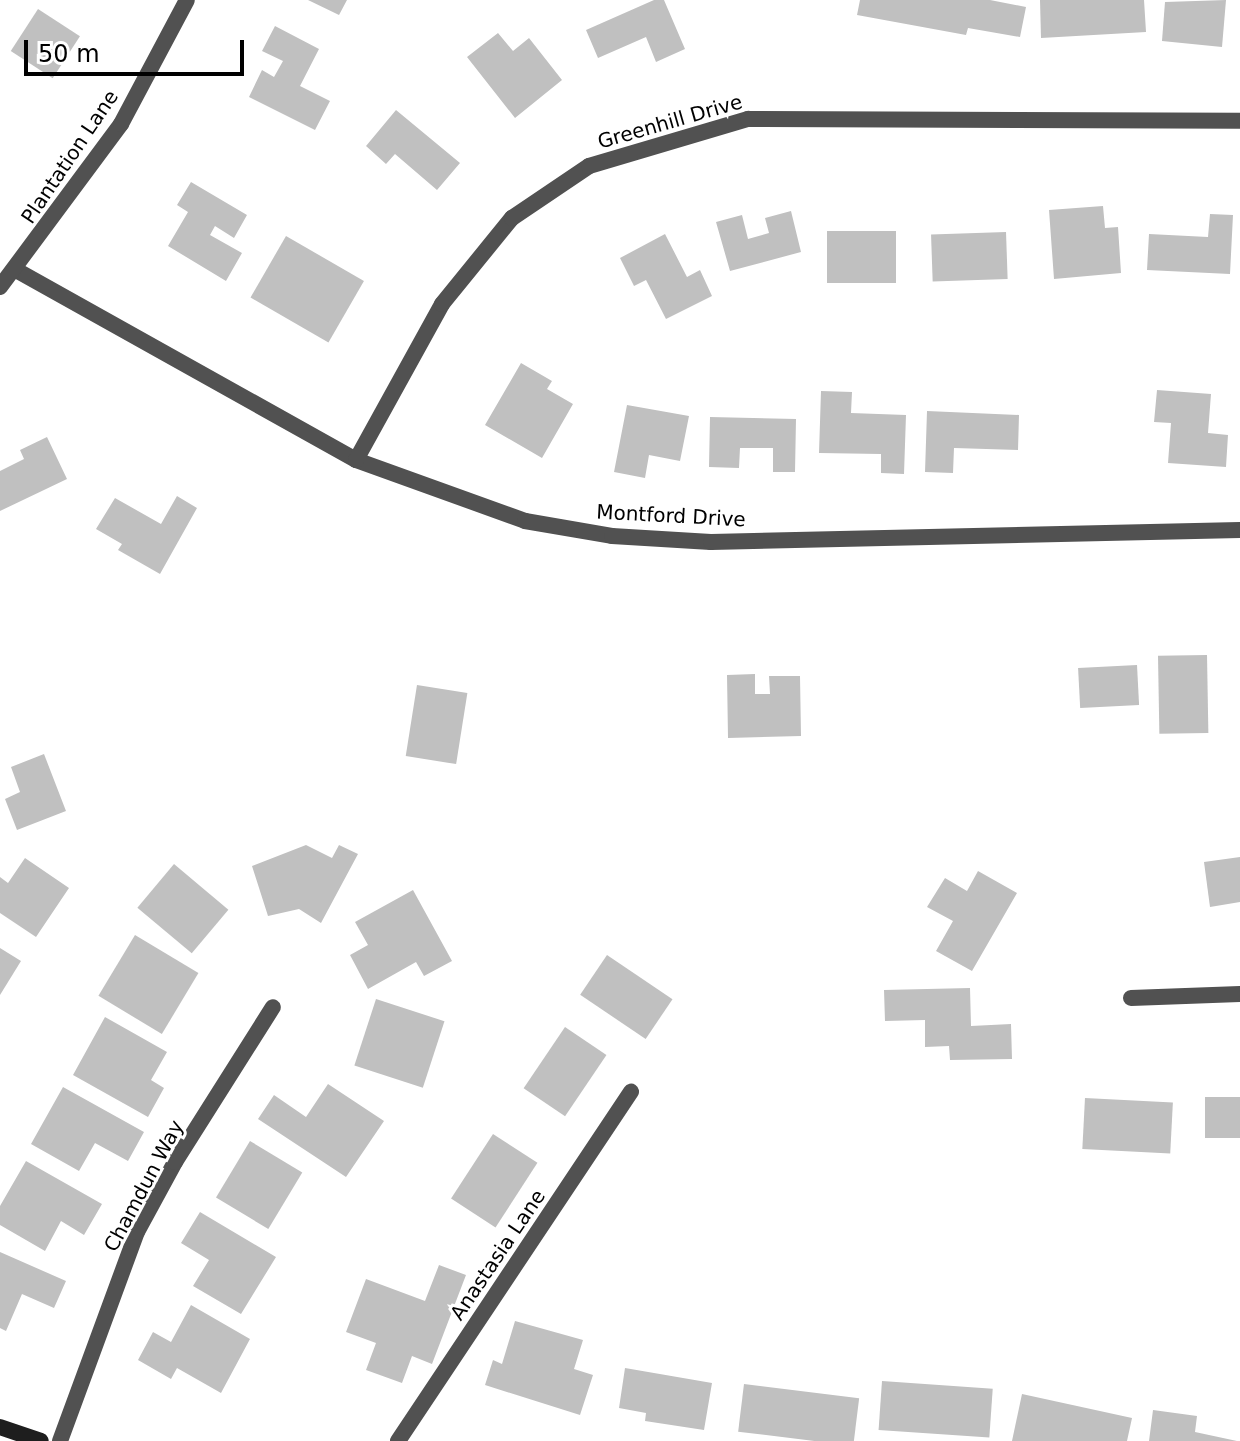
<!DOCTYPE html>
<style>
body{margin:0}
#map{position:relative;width:1240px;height:1441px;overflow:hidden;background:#fff;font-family:"DejaVu Sans",sans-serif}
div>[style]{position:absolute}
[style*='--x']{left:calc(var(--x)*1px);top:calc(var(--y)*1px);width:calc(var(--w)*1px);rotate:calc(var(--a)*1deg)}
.building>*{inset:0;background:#c0c0c0;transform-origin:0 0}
.street>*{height:16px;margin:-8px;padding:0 8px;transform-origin:8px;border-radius:8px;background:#515151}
.secondary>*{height:16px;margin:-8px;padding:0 8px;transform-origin:8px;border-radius:8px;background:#1e1e1e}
span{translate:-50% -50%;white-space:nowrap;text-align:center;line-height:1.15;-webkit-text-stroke:6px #fff;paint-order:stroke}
.street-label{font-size:20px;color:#000}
.scale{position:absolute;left:24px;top:40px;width:220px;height:36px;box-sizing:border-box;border:4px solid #000;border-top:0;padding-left:10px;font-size:24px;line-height:28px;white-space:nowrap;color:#000;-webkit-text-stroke:6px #fff;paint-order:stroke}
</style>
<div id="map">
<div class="building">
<i style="clip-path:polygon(308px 0,347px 0,339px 15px)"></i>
<i style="clip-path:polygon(654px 0,664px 0,685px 49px,656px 62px,646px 37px,598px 58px,586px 30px)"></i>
<i style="clip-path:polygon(860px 0,990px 0,1026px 7px,1020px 37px,968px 28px,966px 35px,857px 15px)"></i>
<i style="clip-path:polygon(1040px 0,1144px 0,1146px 32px,1041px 38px)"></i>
<i style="clip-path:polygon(1226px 0,1222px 47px,1162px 41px,1165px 2px)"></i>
<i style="left:38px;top:9px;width:50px;height:50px;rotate:33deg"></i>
<i style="clip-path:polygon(275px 26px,319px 49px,300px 86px,330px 101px,315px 130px,249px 97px,262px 70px,274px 77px,283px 61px,262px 51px)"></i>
<i style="clip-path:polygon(498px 33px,513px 51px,529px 38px,562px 80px,515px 118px,467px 57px)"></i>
<i style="clip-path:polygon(396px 110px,460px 163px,437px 190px,395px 154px,386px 164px,366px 146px)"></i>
<i style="clip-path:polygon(191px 182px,247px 215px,234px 238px,215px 226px,210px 235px,242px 253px,226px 281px,168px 246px,188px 212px,177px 205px)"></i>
<i style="clip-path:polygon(1103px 206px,1105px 228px,1118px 227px,1121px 273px,1054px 279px,1049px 210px)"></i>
<i style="clip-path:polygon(791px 211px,801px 252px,730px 271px,716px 222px,742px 215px,748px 239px,769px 233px,765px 218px)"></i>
<i style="clip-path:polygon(1210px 214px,1233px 215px,1230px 274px,1147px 270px,1149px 234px,1208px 237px)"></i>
<i style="left:827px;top:231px;width:69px;height:52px"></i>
<i style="left:1006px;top:232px;width:47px;height:75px;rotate:88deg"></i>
<i style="clip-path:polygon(665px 234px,687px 277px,700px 270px,712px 296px,666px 319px,646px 280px,634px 286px,620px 258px)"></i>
<i style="left:286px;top:236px;width:90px;height:71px;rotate:30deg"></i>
<i style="clip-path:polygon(521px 363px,552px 381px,547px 389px,573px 404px,542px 458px,485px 425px)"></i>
<i style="clip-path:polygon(1157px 390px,1211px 394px,1208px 433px,1228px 435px,1226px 467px,1168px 463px,1171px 423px,1154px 422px)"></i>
<i style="clip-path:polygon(821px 391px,852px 392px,851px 413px,906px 415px,904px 474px,881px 473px,881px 454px,819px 453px)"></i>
<i style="clip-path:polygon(627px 405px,689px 416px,680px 461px,649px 455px,645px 478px,614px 472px)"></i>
<i style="clip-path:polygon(927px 411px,1019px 415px,1018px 450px,954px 448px,953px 473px,925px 472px)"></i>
<i style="clip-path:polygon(710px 417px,796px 419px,795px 472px,773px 472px,773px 448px,740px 448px,739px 468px,709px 467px)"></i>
<i style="clip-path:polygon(47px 437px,67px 479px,0 511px,0 471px,24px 459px,20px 450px)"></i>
<i style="clip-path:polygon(177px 496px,197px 508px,160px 574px,118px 550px,122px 544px,96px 529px,115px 498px,161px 524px)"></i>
<i style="left:1207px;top:655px;width:78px;height:49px;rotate:89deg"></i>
<i style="left:1137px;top:665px;width:40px;height:59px;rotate:87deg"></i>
<i style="clip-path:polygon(755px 674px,755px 694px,770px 694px,769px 676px,800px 676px,801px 736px,728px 738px,727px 675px)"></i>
<i style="left:417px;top:685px;width:51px;height:72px;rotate:9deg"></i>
<i style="clip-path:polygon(44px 754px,66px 811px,17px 830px,5px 799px,20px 792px,11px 767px)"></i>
<i style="clip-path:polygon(306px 845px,332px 858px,339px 845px,358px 854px,321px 923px,299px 909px,268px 916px,252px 866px)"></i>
<i style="clip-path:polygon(1240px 857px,1240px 902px,1210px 907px,1204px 862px)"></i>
<i style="clip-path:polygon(25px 858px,69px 888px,36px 937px,0 913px,0 877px,8px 883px)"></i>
<i style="left:174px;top:864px;width:71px;height:57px;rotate:40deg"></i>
<i style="clip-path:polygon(978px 871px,1017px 893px,972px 971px,936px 951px,953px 921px,927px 907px,945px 878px,967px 891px)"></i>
<i style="clip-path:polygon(413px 890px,452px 961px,424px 976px,416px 962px,368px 989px,350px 955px,368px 945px,355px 922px)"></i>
<i style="left:135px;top:935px;width:74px;height:71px;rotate:31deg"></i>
<i style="clip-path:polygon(0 948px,21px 961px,0 995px)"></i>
<i style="left:607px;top:955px;width:79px;height:48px;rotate:34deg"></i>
<i style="clip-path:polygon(970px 988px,971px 1026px,1011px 1024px,1012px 1059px,950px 1060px,949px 1046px,925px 1047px,925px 1020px,885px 1021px,884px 990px)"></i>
<i style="left:376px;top:999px;width:72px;height:70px;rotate:18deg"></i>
<i style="clip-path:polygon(105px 1017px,167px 1052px,151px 1080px,164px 1088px,148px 1117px,73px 1075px)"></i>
<i style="left:565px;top:1027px;width:50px;height:74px;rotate:34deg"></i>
<i style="clip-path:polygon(328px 1084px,384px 1121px,346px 1177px,258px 1119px,274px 1095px,306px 1117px)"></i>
<i style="clip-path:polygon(63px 1087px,144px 1132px,128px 1161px,95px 1143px,79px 1171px,31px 1144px)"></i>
<i style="left:1240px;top:1097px;width:41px;height:35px;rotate:90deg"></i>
<i style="left:1085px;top:1098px;width:88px;height:51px;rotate:3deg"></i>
<i style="left:493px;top:1134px;width:53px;height:77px;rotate:33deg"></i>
<i style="left:250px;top:1141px;width:61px;height:66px;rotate:31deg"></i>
<i style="clip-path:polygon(26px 1161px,102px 1204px,84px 1235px,61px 1221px,45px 1251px,0 1225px,0 1206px)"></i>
<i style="clip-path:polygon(200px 1212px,276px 1257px,241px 1314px,193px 1286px,209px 1260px,181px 1243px)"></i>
<i style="clip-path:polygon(0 1252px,66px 1281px,54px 1308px,22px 1294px,6px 1331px,0 1328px)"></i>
<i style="clip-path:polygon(439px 1265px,466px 1275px,432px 1364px,412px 1356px,402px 1383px,366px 1370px,376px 1343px,346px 1332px,366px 1279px,425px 1301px)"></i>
<i style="clip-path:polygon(191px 1305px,250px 1339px,221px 1393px,177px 1368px,171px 1379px,138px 1360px,153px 1332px,171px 1342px)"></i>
<i style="clip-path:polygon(515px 1321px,583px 1340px,574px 1369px,593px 1375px,580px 1415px,485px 1385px,493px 1360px,502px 1364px)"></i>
<i style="clip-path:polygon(625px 1368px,712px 1383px,704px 1430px,645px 1421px,646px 1413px,619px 1408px)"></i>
<i style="left:882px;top:1381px;width:111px;height:49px;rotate:4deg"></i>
<i style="left:744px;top:1384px;width:116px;height:48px;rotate:7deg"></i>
<i style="clip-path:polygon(1022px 1394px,1132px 1418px,1127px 1441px,1012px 1441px)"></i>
<i style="clip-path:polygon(1153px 1410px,1197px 1416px,1195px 1432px,1237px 1441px,1149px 1441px)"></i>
</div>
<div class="street">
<i style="--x:16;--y:270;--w:389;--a:29.2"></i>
<i style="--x:356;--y:460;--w:180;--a:19.8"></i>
<i style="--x:525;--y:521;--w:88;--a:9.8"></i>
<i style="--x:612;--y:536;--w:99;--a:3.5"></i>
<i style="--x:711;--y:542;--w:529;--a:-1.3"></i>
<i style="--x:0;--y:287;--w:203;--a:-53.4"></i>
<i style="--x:121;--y:124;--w:140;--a:-62"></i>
<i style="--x:356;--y:460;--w:178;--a:-61.1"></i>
<i style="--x:442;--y:304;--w:111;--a:-50.9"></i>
<i style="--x:512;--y:218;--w:93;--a:-34"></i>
<i style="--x:589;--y:166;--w:166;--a:-16.5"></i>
<i style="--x:748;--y:119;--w:492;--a:0.2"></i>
<i style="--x:1131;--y:998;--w:109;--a:-2.1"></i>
<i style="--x:60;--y:1441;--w:223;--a:-69.8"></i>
<i style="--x:137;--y:1232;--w:80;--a:-61.5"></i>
<i style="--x:175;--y:1162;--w:183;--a:-57.7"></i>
<i style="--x:398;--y:1441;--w:420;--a:-56.3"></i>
</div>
<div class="secondary">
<i style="--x:0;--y:1427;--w:43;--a:18.9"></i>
</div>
<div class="street-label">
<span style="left:670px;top:122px;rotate:-16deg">Greenhill Drive</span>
<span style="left:70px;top:157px;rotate:-56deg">Plantation Lane</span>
<span style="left:671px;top:516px;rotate:3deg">Montford Drive</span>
<span style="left:144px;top:1186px;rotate:-62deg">Chamdun Way</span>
<span style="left:498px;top:1255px;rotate:-56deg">Anastasia Lane</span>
</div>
<div class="scale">50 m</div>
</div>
